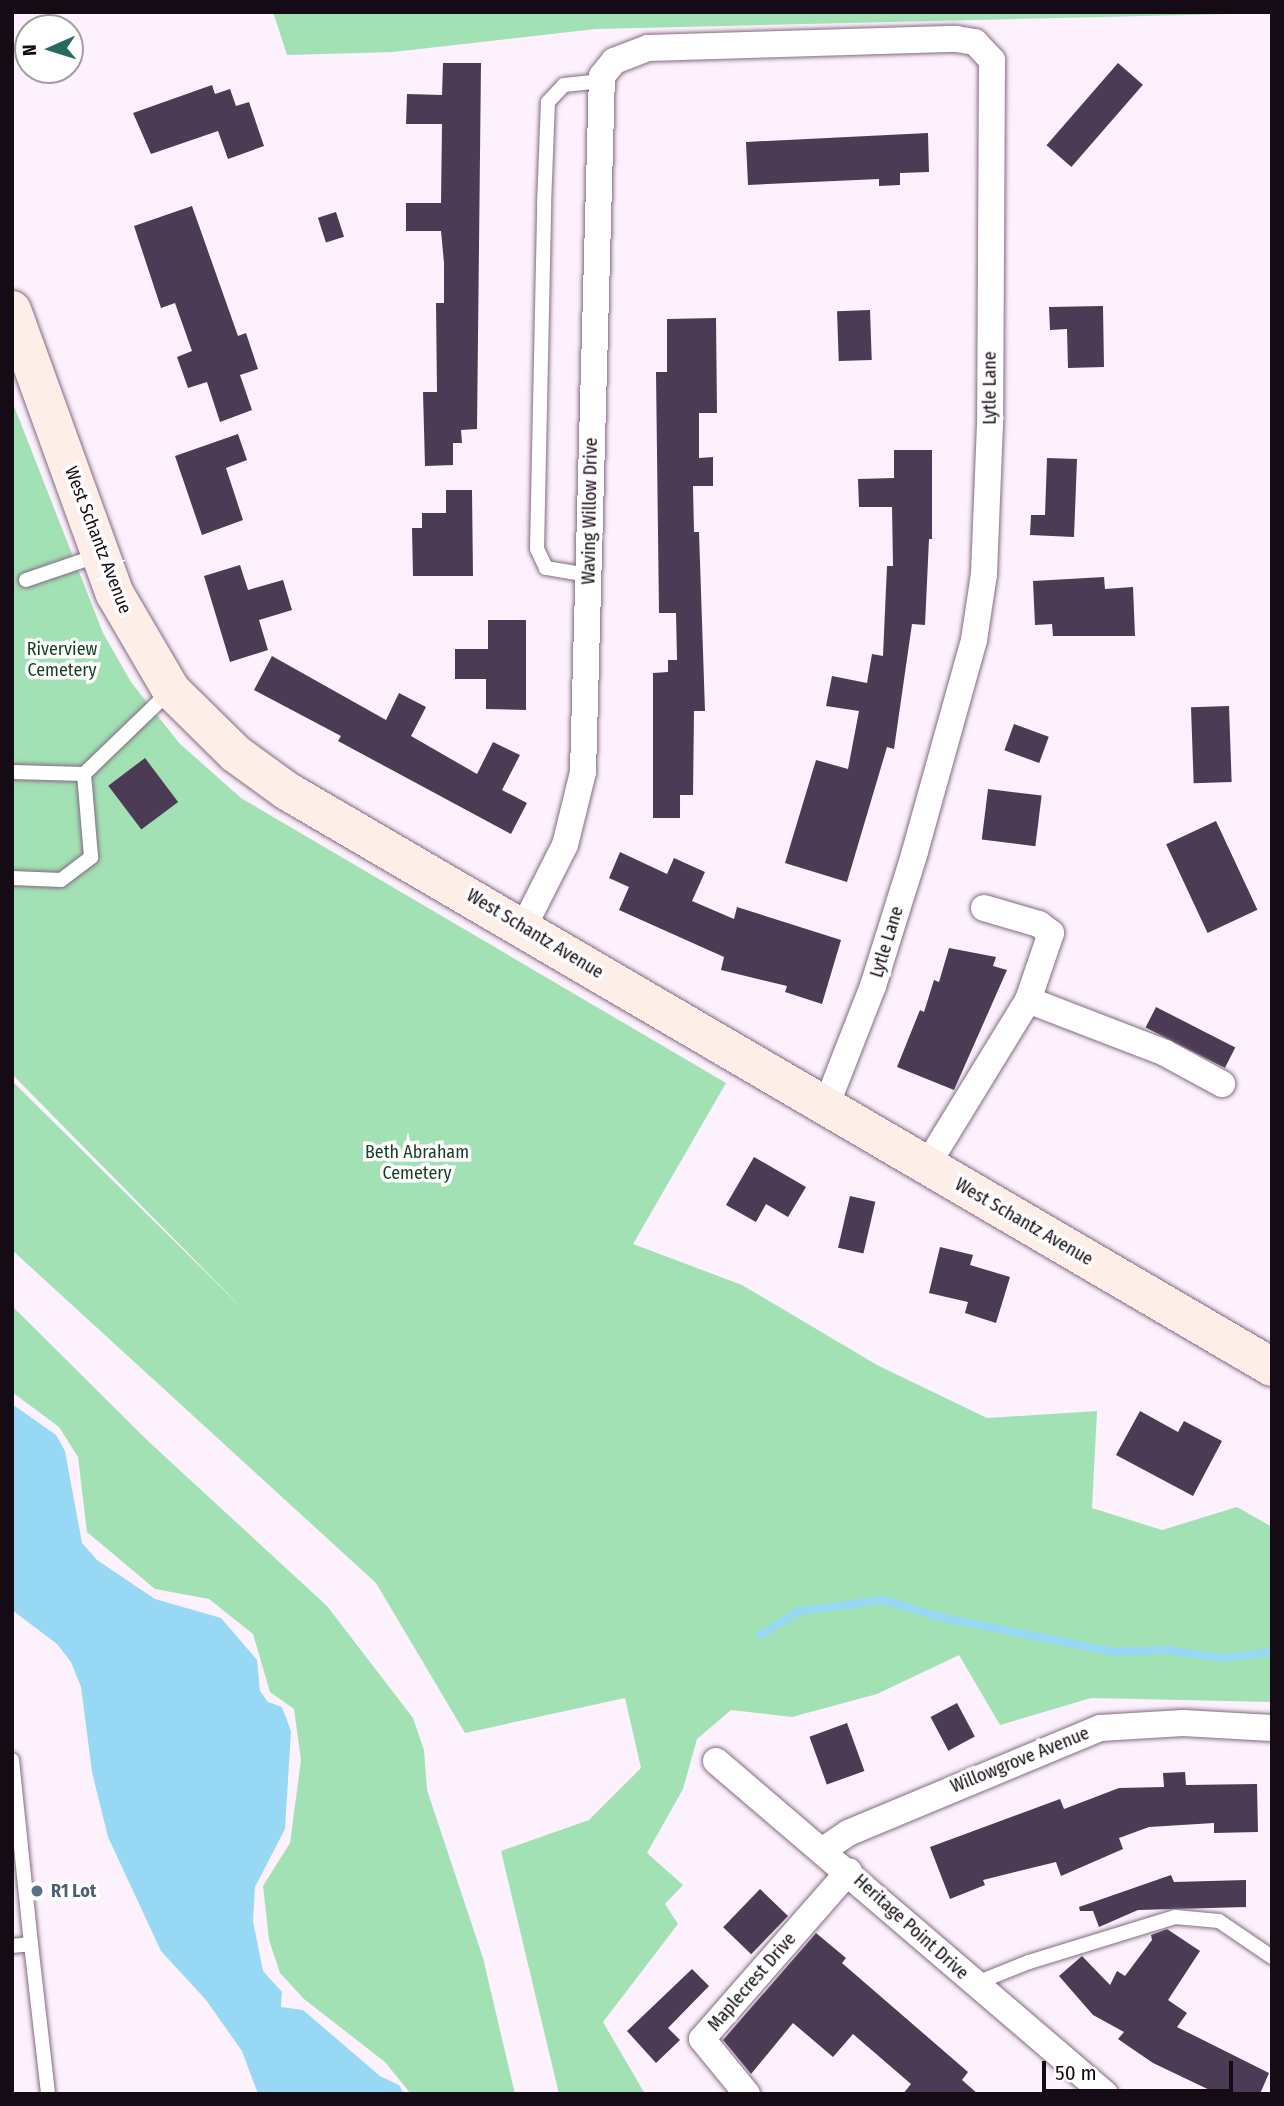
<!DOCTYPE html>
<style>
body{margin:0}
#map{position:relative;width:1284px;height:2106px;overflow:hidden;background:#fcf1fc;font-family:"Fira Sans Condensed",sans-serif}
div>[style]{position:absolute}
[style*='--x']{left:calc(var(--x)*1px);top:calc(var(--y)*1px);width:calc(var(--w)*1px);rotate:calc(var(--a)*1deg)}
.green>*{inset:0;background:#a2e1b3}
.water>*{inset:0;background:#97d9f5}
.stream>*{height:8px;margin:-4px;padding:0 4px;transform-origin:4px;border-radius:4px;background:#97d9f5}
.building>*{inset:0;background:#4b3b54;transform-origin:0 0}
.roads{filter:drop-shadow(0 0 2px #836b83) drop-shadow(0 0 2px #836b83)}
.lane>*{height:14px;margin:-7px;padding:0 7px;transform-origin:7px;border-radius:7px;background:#fff}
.street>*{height:26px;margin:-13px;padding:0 13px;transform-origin:13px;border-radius:13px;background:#fff}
.secondary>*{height:38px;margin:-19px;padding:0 19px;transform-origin:19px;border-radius:19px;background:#feeee8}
.dots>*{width:19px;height:19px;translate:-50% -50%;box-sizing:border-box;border:4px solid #fff;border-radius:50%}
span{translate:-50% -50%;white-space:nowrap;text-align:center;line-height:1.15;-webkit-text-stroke:7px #fff;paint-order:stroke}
.street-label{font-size:18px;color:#140b14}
.park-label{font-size:18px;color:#153d23}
.service-label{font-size:18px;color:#4e5e75;font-weight:700}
.left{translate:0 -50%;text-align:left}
.frame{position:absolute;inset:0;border:14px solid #140b14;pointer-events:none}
.north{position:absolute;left:14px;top:14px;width:70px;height:70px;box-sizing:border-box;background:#fff;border:2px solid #a19da1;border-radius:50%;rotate:267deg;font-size:19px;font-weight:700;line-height:28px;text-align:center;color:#140b14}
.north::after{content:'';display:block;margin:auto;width:24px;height:32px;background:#246b60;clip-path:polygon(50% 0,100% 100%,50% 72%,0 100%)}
.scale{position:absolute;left:1042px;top:2061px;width:191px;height:32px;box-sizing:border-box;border:4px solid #140b14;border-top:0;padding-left:9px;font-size:21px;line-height:24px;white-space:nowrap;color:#140b14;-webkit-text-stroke:5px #fff;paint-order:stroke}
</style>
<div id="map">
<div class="green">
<i style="clip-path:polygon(273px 12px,1272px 12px,1272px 13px,595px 29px,393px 52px,287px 55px)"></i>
<i style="clip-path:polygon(12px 401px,103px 633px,131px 682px,179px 743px,241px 798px,726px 1083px,633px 1244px,742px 1285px,877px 1365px,987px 1418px,1097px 1411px,1092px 1508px,1162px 1530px,1237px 1507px,1272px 1527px,1272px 1702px,1091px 1698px,1000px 1725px,959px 1655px,877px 1694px,792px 1717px,731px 1710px,697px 1739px,683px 1789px,647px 1853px,683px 1885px,665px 1904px,678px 1924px,603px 2022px,645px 2094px,559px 2094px,501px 1851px,589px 1820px,641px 1768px,625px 1698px,465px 1733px,376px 1583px,12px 1250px,12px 1081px,245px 1311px,12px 1074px)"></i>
<i style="clip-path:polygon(12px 1306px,148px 1441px,327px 1606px,413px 1718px,424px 1750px,427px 1790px,483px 1958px,515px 2094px,411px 2094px,385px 2062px,304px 1999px,280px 1973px,269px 1940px,263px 1886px,290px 1843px,301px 1760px,294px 1709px,270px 1692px,253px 1634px,209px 1599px,155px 1589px,87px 1532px,78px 1457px,59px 1427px,12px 1392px)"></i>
</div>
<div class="water">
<i style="clip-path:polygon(12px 1404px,56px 1435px,65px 1451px,82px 1543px,97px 1560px,155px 1599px,221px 1618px,257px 1660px,260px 1691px,268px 1702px,282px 1707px,291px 1731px,285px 1829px,255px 1887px,253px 1921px,263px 1971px,282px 1992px,281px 2007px,303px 2010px,380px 2076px,399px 2085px,404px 2094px,258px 2094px,242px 2051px,206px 2000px,161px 1951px,108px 1837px,92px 1772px,81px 1687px,71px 1662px,57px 1644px,12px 1610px)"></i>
</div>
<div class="stream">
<i style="--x:760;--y:1635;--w:47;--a:-31"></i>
<i style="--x:800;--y:1611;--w:84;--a:-7.5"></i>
<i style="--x:883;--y:1600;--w:59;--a:16.6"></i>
<i style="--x:940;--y:1617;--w:177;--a:11.4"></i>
<i style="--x:1114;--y:1652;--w:52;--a:-2.2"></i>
<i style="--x:1166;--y:1650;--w:57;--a:8.1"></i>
<i style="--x:1222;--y:1658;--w:50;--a:-6.8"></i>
</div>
<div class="building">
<i style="clip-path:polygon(443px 63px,481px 63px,477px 429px,461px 430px,462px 443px,453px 443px,453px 465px,425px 466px,423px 392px,437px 392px,436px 303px,444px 303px,444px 263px,441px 231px,406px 231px,406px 203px,441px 203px,442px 124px,406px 124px,407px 94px,442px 95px)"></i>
<i style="left:1118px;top:63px;width:33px;height:109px;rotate:41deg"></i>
<i style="clip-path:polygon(212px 85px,215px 94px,230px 89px,236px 106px,249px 102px,264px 146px,228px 159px,218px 131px,151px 154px,133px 113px)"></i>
<i style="clip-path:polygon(928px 133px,929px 172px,900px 173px,900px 185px,879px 186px,879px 179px,748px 185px,746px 142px)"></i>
<i style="clip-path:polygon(192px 206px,238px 336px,246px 333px,258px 369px,240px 375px,252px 410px,220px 422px,207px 382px,188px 388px,177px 357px,192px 351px,175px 303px,161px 308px,134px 226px)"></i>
<i style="left:336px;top:212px;width:26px;height:19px;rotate:72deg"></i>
<i style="clip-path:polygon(1103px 306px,1104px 367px,1068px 368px,1067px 329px,1050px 330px,1049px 307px)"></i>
<i style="left:870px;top:310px;width:50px;height:33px;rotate:88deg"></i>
<i style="clip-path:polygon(716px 318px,717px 413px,699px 413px,699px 458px,713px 457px,713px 486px,693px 486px,694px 532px,699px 532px,705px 711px,694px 711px,693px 795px,680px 795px,680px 818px,653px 818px,653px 673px,668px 672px,668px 660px,677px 660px,676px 613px,659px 613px,656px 372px,667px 372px,667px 319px)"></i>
<i style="clip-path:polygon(238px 434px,247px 460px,226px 468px,243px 520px,202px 535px,175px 456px)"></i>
<i style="clip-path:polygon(894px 450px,932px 450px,932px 539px,929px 539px,925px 625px,912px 624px,894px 749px,887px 747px,847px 882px,785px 863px,816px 760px,848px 769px,859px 711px,826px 706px,832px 676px,867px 683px,872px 654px,883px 656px,887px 566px,893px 566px,892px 507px,859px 507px,858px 479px,894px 478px)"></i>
<i style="clip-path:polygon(1047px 458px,1077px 459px,1074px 537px,1030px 535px,1031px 515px,1045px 515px)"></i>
<i style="clip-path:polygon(446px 490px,472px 490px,473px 576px,413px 576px,412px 528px,422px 528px,422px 513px,446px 513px)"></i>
<i style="clip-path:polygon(240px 565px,248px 590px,283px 580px,292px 610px,259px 620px,268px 650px,230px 662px,204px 576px)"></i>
<i style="clip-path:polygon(1104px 577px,1105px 589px,1133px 587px,1135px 636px,1053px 636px,1052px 624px,1035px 625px,1033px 581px)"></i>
<i style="clip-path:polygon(488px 620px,526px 620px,526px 710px,486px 709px,486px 679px,455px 679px,455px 649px,488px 649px)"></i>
<i style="clip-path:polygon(272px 656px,386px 720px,399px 693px,426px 707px,411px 736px,477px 774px,493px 742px,520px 755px,502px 790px,527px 803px,511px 834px,338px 741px,341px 736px,254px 690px)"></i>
<i style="left:1229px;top:706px;width:76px;height:38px;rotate:88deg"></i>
<i style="left:1014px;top:724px;width:37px;height:28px;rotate:20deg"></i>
<i style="left:145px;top:758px;width:55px;height:46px;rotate:53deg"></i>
<i style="left:988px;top:789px;width:54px;height:51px;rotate:7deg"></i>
<i style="left:1216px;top:821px;width:98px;height:55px;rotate:65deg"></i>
<i style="clip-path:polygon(620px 852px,667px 874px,674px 858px,705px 872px,692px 901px,734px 919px,737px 907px,841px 940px,822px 1004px,785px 992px,787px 986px,721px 970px,724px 957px,619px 910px,629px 887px,609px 878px)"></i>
<i style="clip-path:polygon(949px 948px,996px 957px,993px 966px,1007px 970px,954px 1090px,897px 1067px,920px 1010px,924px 1012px,934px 980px,939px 982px)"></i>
<i style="left:1156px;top:1007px;width:89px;height:23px;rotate:27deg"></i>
<i style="clip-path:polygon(754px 1157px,806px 1187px,788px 1217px,766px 1204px,756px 1222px,726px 1205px)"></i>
<i style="left:850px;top:1196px;width:26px;height:53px;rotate:13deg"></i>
<i style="clip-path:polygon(940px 1247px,973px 1255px,970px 1265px,1010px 1277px,996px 1323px,965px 1313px,968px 1302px,929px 1293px)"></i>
<i style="clip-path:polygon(1140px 1411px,1178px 1432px,1184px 1421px,1222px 1441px,1193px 1496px,1116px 1455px)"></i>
<i style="left:957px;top:1703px;width:38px;height:30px;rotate:62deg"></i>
<i style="left:847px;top:1723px;width:51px;height:40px;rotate:70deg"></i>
<i style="clip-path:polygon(1185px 1772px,1186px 1785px,1257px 1784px,1258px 1832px,1214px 1833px,1214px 1823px,1149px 1827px,1119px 1838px,1123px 1849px,1061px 1876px,1056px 1862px,983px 1880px,985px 1885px,950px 1899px,930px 1847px,1060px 1799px,1064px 1809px,1119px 1788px,1164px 1787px,1163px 1773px)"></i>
<i style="clip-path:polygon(1171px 1875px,1174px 1882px,1246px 1880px,1246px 1907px,1138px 1910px,1099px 1927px,1093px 1911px,1080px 1911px,1079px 1907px)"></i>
<i style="left:760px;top:1889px;width:39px;height:53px;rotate:44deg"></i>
<i style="clip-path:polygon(1167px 1929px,1200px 1951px,1168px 2000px,1187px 2013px,1177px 2027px,1269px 2073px,1260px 2094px,1218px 2094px,1153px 2063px,1118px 2039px,1124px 2032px,1093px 2015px,1059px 1976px,1082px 1956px,1110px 1985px,1117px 1971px,1125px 1976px,1152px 1940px,1151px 1935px)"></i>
<i style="clip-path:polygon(816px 1933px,846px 1958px,842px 1963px,968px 2072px,962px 2080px,978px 2094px,903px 2094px,911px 2084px,853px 2034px,833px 2057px,793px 2023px,751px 2074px,723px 2040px)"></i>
<i style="clip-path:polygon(692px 1969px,709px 1986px,668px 2028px,680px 2040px,656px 2063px,627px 2031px)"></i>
</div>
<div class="roads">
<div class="lane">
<i style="--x:588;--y:575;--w:43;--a:-170.5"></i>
<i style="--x:546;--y:568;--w:21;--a:-115"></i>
<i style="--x:537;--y:549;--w:344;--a:-88.8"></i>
<i style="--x:544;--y:205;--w:103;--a:-87.8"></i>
<i style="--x:548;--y:102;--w:23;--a:-47"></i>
<i style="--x:564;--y:85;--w:38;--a:-6"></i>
<i style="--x:26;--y:580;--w:77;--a:-18.9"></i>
<i style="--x:12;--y:772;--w:72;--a:1.6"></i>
<i style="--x:84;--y:774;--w:121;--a:-44"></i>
<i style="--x:12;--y:878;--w:49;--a:2.3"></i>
<i style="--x:61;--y:880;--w:38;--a:-37"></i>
<i style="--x:91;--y:857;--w:83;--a:-94.8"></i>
<i style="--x:12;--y:1760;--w:185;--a:84.1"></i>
<i style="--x:31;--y:1944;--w:19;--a:174"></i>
<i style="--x:31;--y:1944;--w:151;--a:83.5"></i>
<i style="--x:974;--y:1984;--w:59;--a:-21.8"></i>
<i style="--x:1029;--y:1962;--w:153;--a:-17.1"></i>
<i style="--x:1175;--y:1917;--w:44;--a:5.2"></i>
<i style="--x:1219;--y:1921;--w:64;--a:34.2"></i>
</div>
<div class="street">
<i style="--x:984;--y:908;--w:57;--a:16.2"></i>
<i style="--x:1039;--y:924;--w:15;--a:37"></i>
<i style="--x:1051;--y:933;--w:71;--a:108.9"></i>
<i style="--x:523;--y:928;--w:93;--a:-63.2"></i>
<i style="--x:565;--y:845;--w:75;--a:-76.1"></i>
<i style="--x:583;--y:772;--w:696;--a:-88.44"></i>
<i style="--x:602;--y:76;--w:19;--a:-51"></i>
<i style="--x:614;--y:61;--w:36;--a:-21"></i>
<i style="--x:648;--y:48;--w:308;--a:-1.7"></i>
<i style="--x:956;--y:39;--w:19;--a:9"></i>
<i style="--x:975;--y:42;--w:25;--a:47"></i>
<i style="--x:992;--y:60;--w:364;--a:90.3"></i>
<i style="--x:990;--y:424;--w:150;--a:92.3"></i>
<i style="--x:984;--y:574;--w:67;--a:98.6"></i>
<i style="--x:974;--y:640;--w:220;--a:105.6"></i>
<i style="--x:915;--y:852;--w:140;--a:107.4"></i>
<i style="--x:873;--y:986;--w:129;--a:111.4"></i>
<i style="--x:927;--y:1165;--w:193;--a:-58.5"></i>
<i style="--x:1028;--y:1000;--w:147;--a:21.1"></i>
<i style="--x:1165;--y:1053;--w:65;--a:28.5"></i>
<i style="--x:716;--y:1761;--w:512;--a:40.56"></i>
<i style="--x:823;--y:1850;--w:30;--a:-34"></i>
<i style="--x:848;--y:1833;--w:273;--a:-22.6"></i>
<i style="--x:1100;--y:1728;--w:83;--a:-3.4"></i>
<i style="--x:1183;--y:1723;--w:89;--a:3.2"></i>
<i style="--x:747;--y:2094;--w:71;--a:-129.3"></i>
<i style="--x:702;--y:2039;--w:223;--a:-48.8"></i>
</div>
<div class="secondary">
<i style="--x:12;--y:310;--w:302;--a:70.1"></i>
<i style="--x:115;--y:594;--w:111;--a:59.7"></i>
<i style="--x:171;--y:690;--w:91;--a:44.6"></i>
<i style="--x:236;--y:754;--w:63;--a:36"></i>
<i style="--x:287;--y:791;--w:1141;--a:30.32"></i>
</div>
</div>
<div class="dots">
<i style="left:37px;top:1891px;background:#5c6f8a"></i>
</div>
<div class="street-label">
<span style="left:990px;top:388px;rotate:-90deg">Lytle Lane</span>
<span style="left:590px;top:511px;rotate:-89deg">Waving Willow Drive</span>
<span style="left:98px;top:540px;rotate:69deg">West Schantz Avenue</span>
<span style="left:535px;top:934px;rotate:31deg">West Schantz Avenue</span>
<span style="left:887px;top:942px;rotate:-73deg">Lytle Lane</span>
<span style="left:1024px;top:1222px;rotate:30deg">West Schantz Avenue</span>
<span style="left:1020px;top:1760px;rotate:-22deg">Willowgrove Avenue</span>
<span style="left:911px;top:1927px;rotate:42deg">Heritage Point Drive</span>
<span style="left:752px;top:1982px;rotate:-49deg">Maplecrest Drive</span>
</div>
<div class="park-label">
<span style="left:62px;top:660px">Riverview<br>Cemetery</span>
<span style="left:417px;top:1163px">Beth Abraham<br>Cemetery</span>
</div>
<div class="service-label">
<span class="left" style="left:51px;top:1891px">R1 Lot</span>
</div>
<div class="frame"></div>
<div class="north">N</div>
<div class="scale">50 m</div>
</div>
